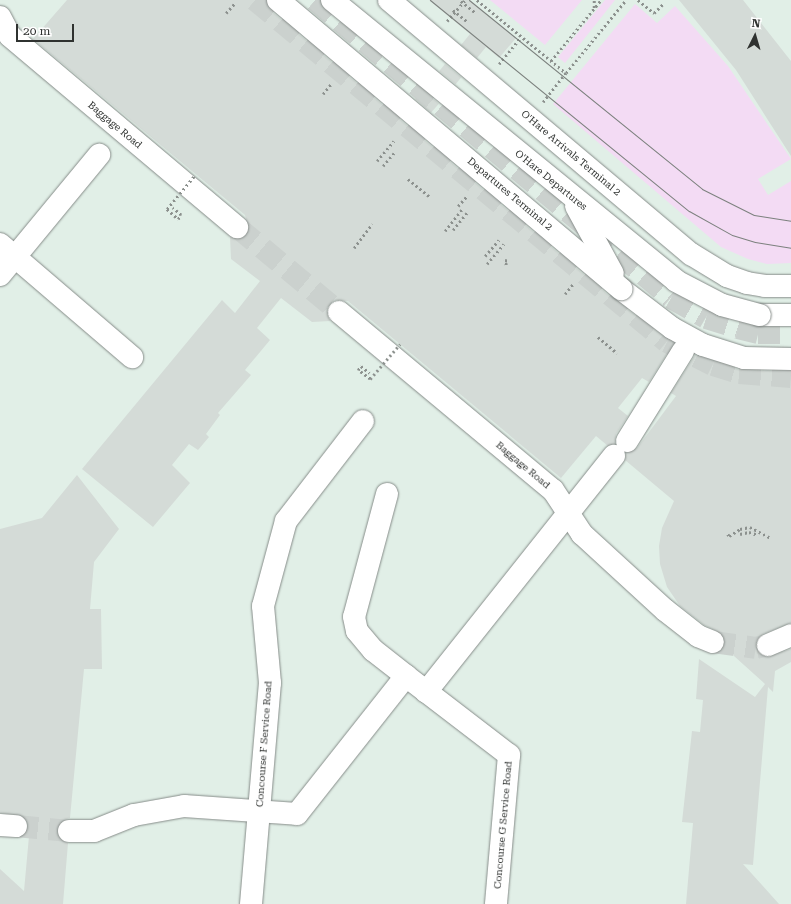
<!DOCTYPE html>
<style>
body{margin:0}
#map{position:relative;width:791px;height:904px;overflow:hidden;background:#f2f9f5;font-family:"Roboto Serif",serif}
div>[style]{position:absolute}
[style*='--x']{left:calc(var(--x)*1px);top:calc(var(--y)*1px);width:calc(var(--w)*1px);rotate:calc(var(--a)*1deg)}
.built>*{inset:0;background:#e1efe7;transform-origin:0 0}
.green>*{inset:0;background:#f3dbf4}
.building>*{inset:0;background:#d4dbd7;transform-origin:0 0}
.minor-tunnel>*{height:22px;margin-top:-11px;transform-origin:0;background:repeating-linear-gradient(90deg,#cbd1ce 0 22px,transparent 0 33px)}
.path>*{height:2.5px;margin-top:-1.25px;transform-origin:0;background:repeating-linear-gradient(90deg,#8c918e 0 2px,transparent 0 5px)}
.roads{filter:drop-shadow(0 0 1px #868c89) drop-shadow(0 0 1px #868c89)}
.minor>*{height:22px;margin:-11px;padding:0 11px;transform-origin:11px;border-radius:11px;background:#fff}
.tram>*{height:1px;margin:-0.5px;padding:0 0.5px;transform-origin:0.5px;border-radius:0.5px;background:#7c817e}
.path-bridge>*{height:2.5px;margin-top:-1.25px;transform-origin:0;background:repeating-linear-gradient(90deg,#8c918e 0 2px,transparent 0 5px)}
.bridges{filter:drop-shadow(0 0 1px #868c89) drop-shadow(0 0 1px #868c89)}
.minor-bridge>*{height:22px;margin:-11px;padding:0 11px;transform-origin:11px;border-radius:11px;background:#fff}
span{translate:-50% -50%;white-space:nowrap;text-align:center;line-height:1.15;-webkit-text-stroke:3px #fff;paint-order:stroke}
.street-label{font-size:10px;color:#2f3230}
.north{position:absolute;left:735px;top:16px;width:40px;height:40px;-webkit-text-stroke:3px #fff;paint-order:stroke;rotate:5deg;font-size:11px;font-weight:700;line-height:16px;text-align:center;color:#2f3230}
.north::after{content:'';display:block;margin:auto;width:14px;height:18px;background:#2f3230;clip-path:polygon(50% 0,100% 100%,50% 72%,0 100%)}
.scale{position:absolute;left:16px;top:24px;width:58px;height:18px;box-sizing:border-box;border:2px solid #2f3230;border-top:0;padding-left:5px;font-size:12px;line-height:14px;white-space:nowrap;color:#2f3230;-webkit-text-stroke:3px #fff;paint-order:stroke}
</style>
<div id="map">
<div class="built">
<i style="left:0;top:0;width:791px;height:904px"></i>
</div>
<div class="green">
<i style="clip-path:polygon(490px 0,582px 0,545px 45px)"></i>
<i style="clip-path:polygon(605px 0,615px 0,565px 63px,558px 57px)"></i>
<i style="clip-path:polygon(635px 4px,657px 23px,675px 6px,728px 66px,791px 159px,758px 179px,768px 195px,791px 181px,791px 263px,767px 264px,748px 259px,721px 247px,553px 104px)"></i>
</div>
<div class="building">
<i style="clip-path:polygon(67px 0,266px 0,270px 10px,613px 299px,674px 343px,649px 382px,642px 378px,618px 408px,628px 416px,616px 434px,615px 444px,608px 446px,596px 436px,561px 478px,348px 301px,335px 300px,330px 304px,327px 310px,330px 321px,312px 322px,281px 298px,257px 328px,270px 340px,245px 370px,251px 375px,218px 413px,220px 415px,206px 434px,209px 437px,198px 450px,189px 444px,172px 465px,190px 483px,153px 527px,82px 469px,222px 300px,235px 313px,260px 281px,231px 259px,230px 237px,242px 239px,249px 230px,245px 215px,33px 39px)"></i>
<i style="clip-path:polygon(429px 0,470px 0,516px 38px,499px 58px,486px 47px,477px 58px,461px 45px,470px 34px)"></i>
<i style="clip-path:polygon(679px 0,743px 0,787px 56px,791px 61px,791px 156px,736px 70px)"></i>
<i style="left:445px;top:64px;width:21px;height:9px;rotate:39deg"></i>
<i style="left:423px;top:90px;width:21px;height:12px;rotate:41deg"></i>
<i style="clip-path:polygon(695px 355px,740px 370px,791px 371px,791px 623px,763px 634px,756px 644px,760px 655px,766px 657px,791px 649px,791px 662px,775px 671px,773px 692px,768px 687px,753px 865px,743px 864px,779px 904px,686px 904px,693px 823px,682px 822px,692px 731px,700px 732px,703px 700px,696px 699px,699px 659px,755px 697px,765px 684px,724px 647px,725px 641px,723px 634px,704px 625px,680px 606px,667px 587px,660px 564px,659px 546px,662px 528px,674px 501px,625px 460px,626px 453px,637px 448px,676px 396px,671px 393px)"></i>
<i style="clip-path:polygon(77px 475px,119px 529px,94px 562px,90px 609px,101px 609px,102px 669px,84px 669px,70px 818px,62px 820px,57px 831px,58px 838px,68px 843px,63px 904px,0 904px,0 869px,24px 891px,29px 836px,26px 834px,28px 826px,23px 816px,0 813px,0 529px,42px 518px)"></i>
</div>
<div class="minor-tunnel">
<i style="--x:255;--y:0;--w:535;--a:39.7"></i>
<i style="--x:667;--y:342;--w:51;--a:26.6"></i>
<i style="--x:713;--y:365;--w:27;--a:17"></i>
<i style="--x:739;--y:373;--w:52;--a:4.4"></i>
<i style="--x:315;--y:0;--w:464;--a:39.9"></i>
<i style="--x:671;--y:298;--w:40;--a:29.7"></i>
<i style="--x:706;--y:318;--w:34;--a:17"></i>
<i style="--x:738;--y:328;--w:21;--a:14"></i>
<i style="--x:758;--y:333;--w:33;--a:0"></i>
<i style="--x:237;--y:227;--w:133;--a:39.8"></i>
<i style="--x:713;--y:642;--w:43;--a:7.9"></i>
<i style="--x:756;--y:648;--w:12;--a:-14"></i>
<i style="--x:16;--y:826;--w:53;--a:5.4"></i>
</div>
<div class="path">
<i style="--x:477;--y:0;--w:115;--a:39.4"></i>
<i style="--x:566;--y:73;--w:94;--a:-50.6"></i>
<i style="--x:638;--y:0;--w:21;--a:39"></i>
<i style="--x:654;--y:13;--w:13;--a:-45"></i>
<i style="--x:461;--y:1;--w:19;--a:39"></i>
<i style="--x:594;--y:8;--w:8;--a:-90"></i>
<i style="--x:453;--y:10;--w:19;--a:39"></i>
<i style="--x:226;--y:13;--w:13;--a:-48"></i>
<i style="--x:447;--y:21;--w:28;--a:-49"></i>
<i style="--x:551;--y:61;--w:79;--a:-50.7"></i>
<i style="--x:499;--y:64;--w:35;--a:-51"></i>
<i style="--x:323;--y:94;--w:13;--a:-51"></i>
<i style="--x:543;--y:102;--w:37;--a:-52"></i>
<i style="--x:377;--y:161;--w:26;--a:-50"></i>
<i style="--x:383;--y:166;--w:17;--a:-50"></i>
<i style="--x:408;--y:179;--w:28;--a:39"></i>
<i style="--x:458;--y:206;--w:13;--a:-48"></i>
<i style="--x:167;--y:209;--w:15;--a:42"></i>
<i style="--x:178;--y:219;--w:5;--a:-53"></i>
<i style="--x:181;--y:215;--w:11;--a:-139"></i>
<i style="--x:453;--y:230;--w:22;--a:-51"></i>
<i style="--x:445;--y:231;--w:28;--a:-52"></i>
<i style="--x:354;--y:248;--w:30;--a:-53"></i>
<i style="--x:485;--y:256;--w:21;--a:-49"></i>
<i style="--x:487;--y:264;--w:26;--a:-50"></i>
<i style="--x:506;--y:265;--w:5;--a:-101"></i>
<i style="--x:505;--y:260;--w:4;--a:14"></i>
<i style="--x:565;--y:294;--w:14;--a:-51"></i>
<i style="--x:598;--y:337;--w:25;--a:40"></i>
<i style="--x:370;--y:379;--w:15;--a:-143"></i>
<i style="--x:358;--y:370;--w:5;--a:-53"></i>
<i style="--x:361;--y:366;--w:11;--a:38"></i>
<i style="--x:728;--y:534;--w:2;--a:63"></i>
<i style="--x:729;--y:536;--w:13;--a:-32"></i>
<i style="--x:740;--y:529;--w:10;--a:-11"></i>
<i style="--x:750;--y:527;--w:24;--a:28"></i>
<i style="--x:740;--y:534;--w:9;--a:-13"></i>
<i style="--x:749;--y:532;--w:9;--a:18"></i>
</div>
<div class="roads">
<div class="minor">
<i style="--x:389;--y:0;--w:395;--a:40.1"></i>
<i style="--x:691;--y:254;--w:42;--a:31.4"></i>
<i style="--x:727;--y:276;--w:21;--a:19"></i>
<i style="--x:747;--y:283;--w:18;--a:9"></i>
<i style="--x:765;--y:286;--w:26;--a:0"></i>
<i style="--x:0;--y:17;--w:21;--a:62"></i>
<i style="--x:10;--y:36;--w:297;--a:40.1"></i>
<i style="--x:0;--y:244;--w:174;--a:40.6"></i>
<i style="--x:0;--y:275;--w:156;--a:-50.5"></i>
<i style="--x:621;--y:289;--w:64;--a:37.4"></i>
<i style="--x:672;--y:328;--w:35;--a:29"></i>
<i style="--x:703;--y:345;--w:43;--a:17.6"></i>
<i style="--x:744;--y:358;--w:47;--a:1.2"></i>
<i style="--x:339;--y:312;--w:278;--a:39.8"></i>
<i style="--x:553;--y:490;--w:53;--a:56.6"></i>
<i style="--x:582;--y:534;--w:113;--a:42.5"></i>
<i style="--x:665;--y:610;--w:42;--a:38.2"></i>
<i style="--x:698;--y:636;--w:16;--a:22"></i>
<i style="--x:760;--y:315;--w:31;--a:0"></i>
<i style="--x:627;--y:441;--w:106;--a:-58.1"></i>
<i style="--x:387;--y:494;--w:127;--a:105"></i>
<i style="--x:354;--y:617;--w:14;--a:78"></i>
<i style="--x:357;--y:631;--w:25;--a:50"></i>
<i style="--x:373;--y:650;--w:42;--a:38.2"></i>
<i style="--x:406;--y:676;--w:130;--a:37.5"></i>
<i style="--x:509;--y:755;--w:150;--a:95"></i>
<i style="--x:768;--y:645;--w:25;--a:-23"></i>
<i style="--x:426;--y:692;--w:302;--a:-51.5"></i>
<i style="--x:0;--y:825;--w:16;--a:4"></i>
<i style="--x:69;--y:831;--w:25;--a:0"></i>
<i style="--x:94;--y:831;--w:43;--a:-21.8"></i>
<i style="--x:134;--y:815;--w:51;--a:-10.2"></i>
<i style="--x:184;--y:806;--w:113;--a:4"></i>
<i style="--x:297;--y:814;--w:176;--a:-51.7"></i>
<i style="--x:251;--y:904;--w:222;--a:-85.1"></i>
<i style="--x:270;--y:683;--w:77;--a:-95.2"></i>
<i style="--x:263;--y:606;--w:88;--a:-74.9"></i>
<i style="--x:286;--y:521;--w:126;--a:-52.4"></i>
</div>
</div>
<div class="tram">
<i style="--x:430;--y:0;--w:334;--a:39.2"></i>
<i style="--x:689;--y:211;--w:49;--a:29.2"></i>
<i style="--x:732;--y:235;--w:24;--a:17"></i>
<i style="--x:755;--y:242;--w:36;--a:9"></i>
<i style="--x:469;--y:0;--w:300;--a:39"></i>
<i style="--x:702;--y:189;--w:58;--a:26.6"></i>
<i style="--x:754;--y:215;--w:37;--a:9"></i>
</div>
<div class="path-bridge">
<i style="--x:167;--y:209;--w:44;--a:-50.5"></i>
<i style="--x:370;--y:379;--w:46;--a:-49.4"></i>
</div>
<div class="bridges">
<div class="minor-bridge">
<i style="--x:278;--y:0;--w:449;--a:40.1"></i>
<i style="--x:332;--y:0;--w:444;--a:39.2"></i>
<i style="--x:676;--y:281;--w:52;--a:27.6"></i>
<i style="--x:722;--y:305;--w:39;--a:15"></i>
<i style="--x:576;--y:206;--w:77;--a:61.4"></i>
</div>
</div>
<div class="street-label">
<span style="left:115px;top:125px;rotate:40deg">Baggage Road</span>
<span style="left:571px;top:153px;rotate:40deg">O'Hare Arrivals Terminal 2</span>
<span style="left:551px;top:180px;rotate:39deg">O'Hare Departures</span>
<span style="left:510px;top:194px;rotate:40deg">Departures Terminal 2</span>
<span style="left:523px;top:465px;rotate:40deg">Baggage Road</span>
<span style="left:264px;top:744px;rotate:-86deg">Concourse F Service Road</span>
<span style="left:503px;top:825px;rotate:-85deg">Concourse G Service Road</span>
</div>
<div class="north">N</div>
<div class="scale">20 m</div>
</div>
